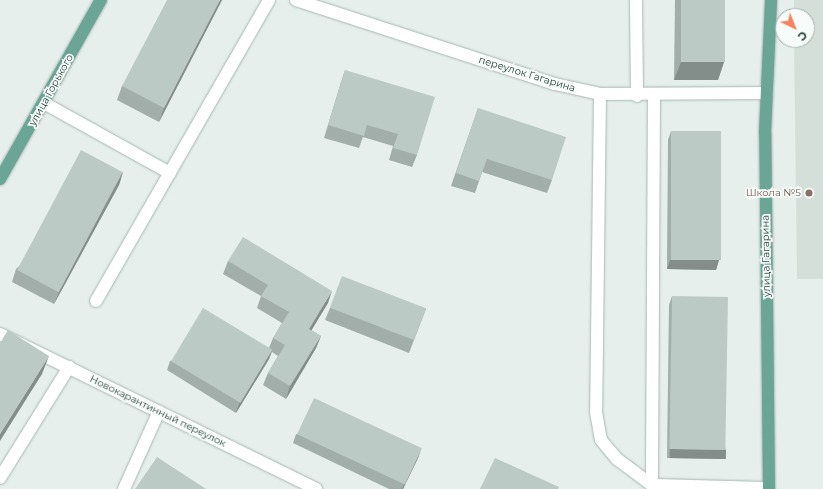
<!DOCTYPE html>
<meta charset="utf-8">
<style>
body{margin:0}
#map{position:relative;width:823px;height:489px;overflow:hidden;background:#e6efeb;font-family:Montserrat,sans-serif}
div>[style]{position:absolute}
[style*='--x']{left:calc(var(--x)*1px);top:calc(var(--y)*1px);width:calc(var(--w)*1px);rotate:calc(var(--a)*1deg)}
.built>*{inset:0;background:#d4dfda}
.roads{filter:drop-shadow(0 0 1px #a8b8b2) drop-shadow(0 0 1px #a8b8b2)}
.minor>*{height:12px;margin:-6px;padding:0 6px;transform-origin:6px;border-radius:6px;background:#fff}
.major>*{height:12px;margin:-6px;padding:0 6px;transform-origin:6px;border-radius:6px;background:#6aa596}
.wall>*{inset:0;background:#a1aea9}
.shaded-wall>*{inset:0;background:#838d89;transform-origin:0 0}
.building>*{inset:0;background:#bbcac4;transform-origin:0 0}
.dots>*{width:11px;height:11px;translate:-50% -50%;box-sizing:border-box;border:2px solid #f7fbf9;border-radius:50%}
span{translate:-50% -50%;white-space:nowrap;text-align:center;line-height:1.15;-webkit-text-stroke:3.5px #f7fbf9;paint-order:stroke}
.street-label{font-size:10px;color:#24423a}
.education-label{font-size:10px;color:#785e54}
.right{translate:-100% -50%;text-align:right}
.north{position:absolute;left:775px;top:8px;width:40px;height:40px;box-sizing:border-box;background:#f7fbf9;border:1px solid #a3b1ad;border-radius:50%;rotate:137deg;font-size:11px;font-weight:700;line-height:16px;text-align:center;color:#24423a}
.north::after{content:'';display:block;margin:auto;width:14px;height:18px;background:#f4845f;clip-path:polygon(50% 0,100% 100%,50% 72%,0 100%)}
</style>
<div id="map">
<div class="built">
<i style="clip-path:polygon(794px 0,823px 0,823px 279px,797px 279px,794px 40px,807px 40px,807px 16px,794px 16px)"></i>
</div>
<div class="roads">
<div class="minor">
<i style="--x:296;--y:0;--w:272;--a:18"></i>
<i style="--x:555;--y:84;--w:46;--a:12.5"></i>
<i style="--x:600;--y:94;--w:167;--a:-0.3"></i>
<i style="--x:636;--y:0;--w:96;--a:89.4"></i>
<i style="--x:600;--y:94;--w:318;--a:90.7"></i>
<i style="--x:596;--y:412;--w:28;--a:80"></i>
<i style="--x:601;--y:440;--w:25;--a:50"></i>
<i style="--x:617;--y:459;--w:44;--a:36.6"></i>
<i style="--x:654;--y:95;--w:390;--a:90.3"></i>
<i style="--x:652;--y:485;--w:117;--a:1.5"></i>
<i style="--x:44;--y:103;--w:144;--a:29.1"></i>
<i style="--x:96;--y:301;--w:347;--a:-60.1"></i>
<i style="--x:0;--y:334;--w:352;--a:26.1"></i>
<i style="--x:0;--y:478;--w:131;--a:-58.1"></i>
<i style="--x:124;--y:489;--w:85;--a:-65.8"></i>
</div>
<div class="major">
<i style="--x:0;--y:179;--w:206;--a:-60.6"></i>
<i style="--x:769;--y:489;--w:356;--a:-90.6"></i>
<i style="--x:765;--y:133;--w:133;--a:-87.4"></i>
</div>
</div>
<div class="wall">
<i style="clip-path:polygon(222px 0,159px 122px,117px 100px,122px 86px)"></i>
<i style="clip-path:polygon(675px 0,725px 0,724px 62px,718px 80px,674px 80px)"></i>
<i style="clip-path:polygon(345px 70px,417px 155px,412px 167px,389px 160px,393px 146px,363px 137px,359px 148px,324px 138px,341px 82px)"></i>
<i style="clip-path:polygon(478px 108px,552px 180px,547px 193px,482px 172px,475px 193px,451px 186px)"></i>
<i style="clip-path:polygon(671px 131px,719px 260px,716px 270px,667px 269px,668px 140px)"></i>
<i style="clip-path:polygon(123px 172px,119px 185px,54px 304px,12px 282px,16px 269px)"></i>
<i style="clip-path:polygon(228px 261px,328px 303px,311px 330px,321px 336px,316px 348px,286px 399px,263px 385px,268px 373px,278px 356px,272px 352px,269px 359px,236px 413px,167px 370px,170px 361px,269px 348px,273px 338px,282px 323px,257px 308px,261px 296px,223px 274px)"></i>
<i style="clip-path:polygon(672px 296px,726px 450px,722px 459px,667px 458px,669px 305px)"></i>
<i style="clip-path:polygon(330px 308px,426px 309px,409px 353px,325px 320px)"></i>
<i style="clip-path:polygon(296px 434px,421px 449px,418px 458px,403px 489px,389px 489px,293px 443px)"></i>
</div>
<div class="shaded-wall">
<i style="clip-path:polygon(220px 0,222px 0,159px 122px,164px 108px)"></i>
<i style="clip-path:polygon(681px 62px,724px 62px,718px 80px,674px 80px)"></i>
<i style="clip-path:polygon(123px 172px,119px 185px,54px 304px,59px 292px)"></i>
<i style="clip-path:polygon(670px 260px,719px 260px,716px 270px,667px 269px)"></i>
<i style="clip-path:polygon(332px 291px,328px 303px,305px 341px,309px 329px)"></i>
<i style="clip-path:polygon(321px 336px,316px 348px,286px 399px,290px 386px)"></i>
<i style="clip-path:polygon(272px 350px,269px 359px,236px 413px,239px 404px)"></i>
<i style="clip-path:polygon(49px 356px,42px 374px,0 441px,0 434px)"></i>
<i style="clip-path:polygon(421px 449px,418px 458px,403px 489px,402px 489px)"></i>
<i style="left:670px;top:449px;width:56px;height:9px;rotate:1deg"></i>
</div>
<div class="building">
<i style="clip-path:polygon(167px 0,220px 0,164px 108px,122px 86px)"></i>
<i style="left:681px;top:0;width:44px;height:62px"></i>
<i style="clip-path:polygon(345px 70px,435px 97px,417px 155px,393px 148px,398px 134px,367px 125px,364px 136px,328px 125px)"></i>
<i style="clip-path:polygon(478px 108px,566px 137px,552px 180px,487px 159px,479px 181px,456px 173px)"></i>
<i style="left:671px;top:131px;width:50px;height:129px"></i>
<i style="left:81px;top:150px;width:47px;height:136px;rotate:28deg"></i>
<i style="clip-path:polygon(243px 237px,332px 291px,309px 329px,321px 336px,290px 386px,268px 373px,285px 345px,273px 338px,289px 312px,261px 296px,268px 285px,228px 261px)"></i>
<i style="left:342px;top:276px;width:90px;height:34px;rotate:21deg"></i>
<i style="left:672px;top:296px;width:56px;height:153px;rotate:1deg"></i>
<i style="left:203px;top:308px;width:81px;height:62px;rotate:31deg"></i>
<i style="clip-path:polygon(8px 330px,49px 356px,0 434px,0 343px)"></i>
<i style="left:314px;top:398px;width:119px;height:40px;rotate:25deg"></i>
<i style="clip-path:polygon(157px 457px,206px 489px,135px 489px)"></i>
<i style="clip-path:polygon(495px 458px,559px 487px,558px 489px,480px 489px)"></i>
</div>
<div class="dots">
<i style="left:809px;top:193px;background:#8d6e63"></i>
</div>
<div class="street-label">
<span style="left:527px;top:74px;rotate:17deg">переулок Гагарина</span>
<span style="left:51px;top:90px;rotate:-61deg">улица Горького</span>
<span style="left:766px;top:256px;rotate:-91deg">улица Гагарина</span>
<span style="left:158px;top:411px;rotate:26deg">Новокарантинный переулок</span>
</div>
<div class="education-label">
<span class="right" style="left:801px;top:193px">Школа №5</span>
</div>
<div class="north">С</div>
</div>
